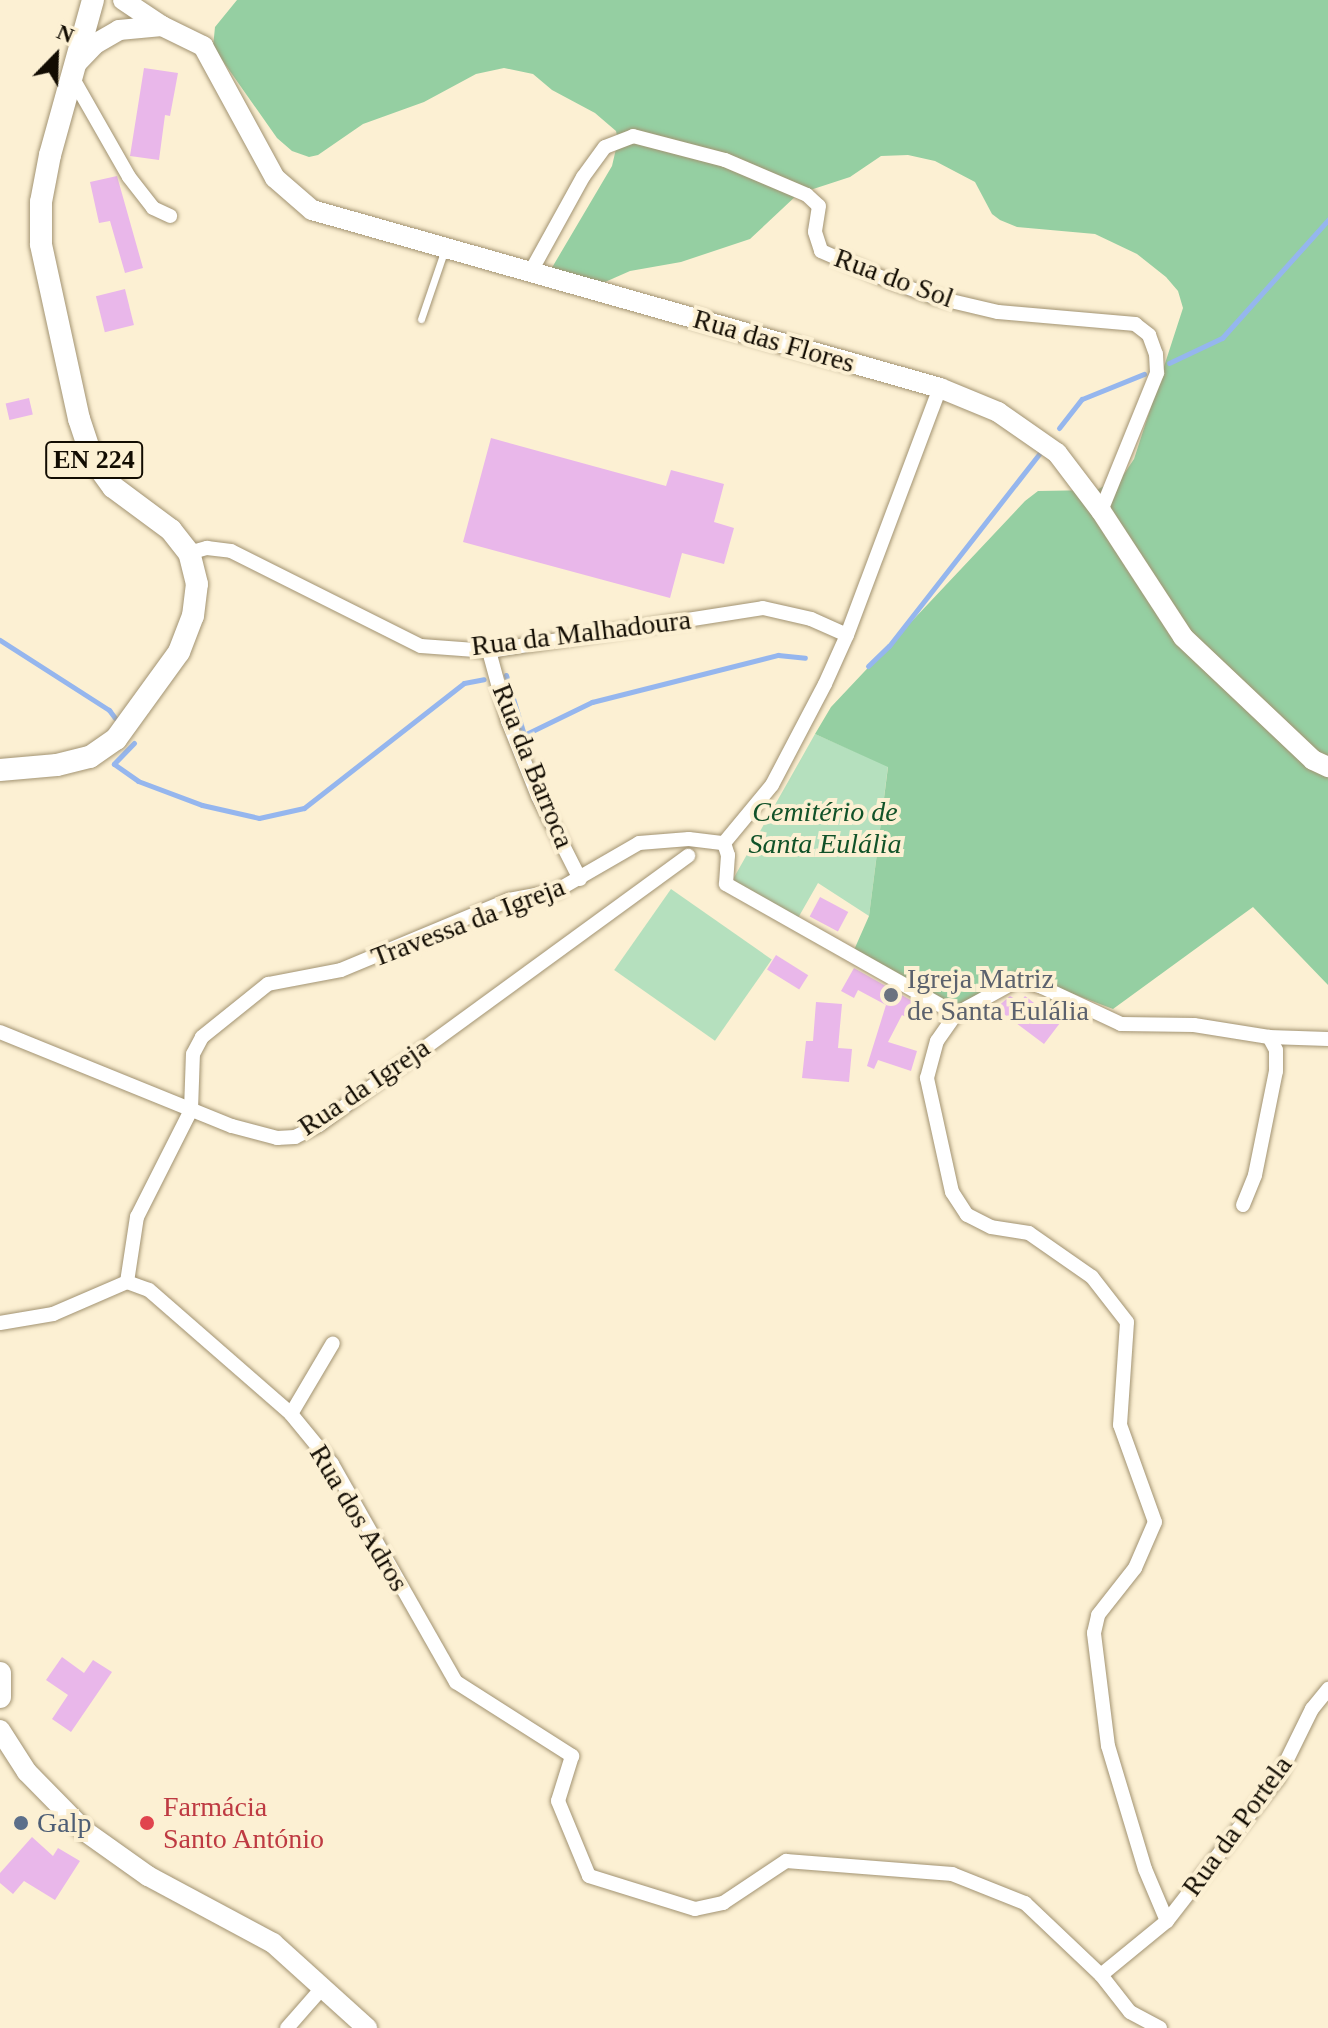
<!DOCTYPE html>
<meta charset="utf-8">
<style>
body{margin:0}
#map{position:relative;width:1328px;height:2028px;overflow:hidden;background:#fcf0d3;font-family:Georgia,serif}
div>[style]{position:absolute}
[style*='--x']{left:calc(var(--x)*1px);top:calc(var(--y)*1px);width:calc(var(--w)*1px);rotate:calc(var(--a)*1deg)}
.green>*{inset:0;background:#b5e0be;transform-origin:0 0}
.forest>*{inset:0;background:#95cfa2}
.stream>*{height:5px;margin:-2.5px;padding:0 2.5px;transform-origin:2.5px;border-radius:2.5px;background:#95b6ee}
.building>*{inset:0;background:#e9b7ea;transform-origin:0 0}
.roads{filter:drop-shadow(0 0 2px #a29372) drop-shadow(0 0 2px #a29372)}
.lane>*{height:7px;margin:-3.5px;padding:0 3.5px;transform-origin:3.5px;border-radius:3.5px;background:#fff}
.street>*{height:14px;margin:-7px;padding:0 7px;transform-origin:7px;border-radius:7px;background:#fff}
.secondary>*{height:20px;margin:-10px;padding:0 10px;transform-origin:10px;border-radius:10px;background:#fff}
.primary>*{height:22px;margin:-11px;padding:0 11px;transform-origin:11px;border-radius:11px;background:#fff}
.dots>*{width:22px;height:22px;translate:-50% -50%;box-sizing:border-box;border:4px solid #fcf0d3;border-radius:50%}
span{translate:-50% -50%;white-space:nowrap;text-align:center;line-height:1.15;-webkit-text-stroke:8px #fcf0d3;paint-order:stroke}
.shield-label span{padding:2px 6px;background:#fcf0d3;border:2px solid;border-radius:6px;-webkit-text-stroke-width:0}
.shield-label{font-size:26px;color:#120c02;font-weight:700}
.street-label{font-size:28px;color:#120c02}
.park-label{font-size:28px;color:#115229;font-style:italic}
.worship-label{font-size:28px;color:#5b616d}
.left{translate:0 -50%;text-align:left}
.health-label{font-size:28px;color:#be3a42}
.service-label{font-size:28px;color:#4e5e75}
.north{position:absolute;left:16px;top:16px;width:80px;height:80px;-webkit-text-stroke:6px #fcf0d3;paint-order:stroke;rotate:23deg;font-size:22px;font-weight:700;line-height:32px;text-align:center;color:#120c02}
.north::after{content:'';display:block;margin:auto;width:28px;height:36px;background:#120c02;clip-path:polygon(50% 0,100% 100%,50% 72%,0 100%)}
</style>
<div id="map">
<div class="green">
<i style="clip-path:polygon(815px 734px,888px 766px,869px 916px,818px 883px,798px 918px,732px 881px)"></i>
<i style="left:671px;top:889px;width:123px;height:99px;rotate:35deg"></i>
</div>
<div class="forest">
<i style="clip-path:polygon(237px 0,1328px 0,1328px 985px,1253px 907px,1113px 1009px,1018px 973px,958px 1008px,854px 950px,869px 916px,888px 767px,815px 734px,831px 707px,1025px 501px,1038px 491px,1097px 490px,1124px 474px,1134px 459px,1183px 308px,1178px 291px,1166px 277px,1137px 254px,1095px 234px,1017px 227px,1000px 220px,992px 214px,975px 182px,935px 161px,908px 155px,881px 156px,850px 177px,798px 194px,750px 239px,681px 262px,630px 271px,596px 286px,550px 271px,612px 166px,618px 140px,616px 131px,595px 113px,552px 90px,533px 74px,504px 68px,476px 74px,424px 102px,363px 124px,318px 155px,309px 157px,292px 151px,277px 138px,213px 47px,215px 27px)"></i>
</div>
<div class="stream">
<i style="--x:1169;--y:363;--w:59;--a:-25.3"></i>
<i style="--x:1222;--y:338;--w:159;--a:-48.1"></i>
<i style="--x:1059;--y:428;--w:37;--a:-52"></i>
<i style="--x:1082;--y:399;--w:67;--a:-22"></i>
<i style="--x:0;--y:640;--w:130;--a:32.7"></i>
<i style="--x:109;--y:710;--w:10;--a:53"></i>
<i style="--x:868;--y:666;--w:29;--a:-44"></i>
<i style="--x:889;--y:646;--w:245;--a:-52"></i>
<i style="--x:506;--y:675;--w:63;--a:73.3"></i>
<i style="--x:524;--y:735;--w:76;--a:-25.9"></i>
<i style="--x:592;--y:702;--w:192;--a:-14.2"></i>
<i style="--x:778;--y:655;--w:27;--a:6"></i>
<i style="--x:134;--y:743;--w:29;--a:134"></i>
<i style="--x:114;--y:764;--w:29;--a:35"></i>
<i style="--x:138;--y:781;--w:68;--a:20.6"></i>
<i style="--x:202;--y:805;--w:58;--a:12.8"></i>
<i style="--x:259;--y:818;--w:46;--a:-12.5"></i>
<i style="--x:304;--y:808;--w:203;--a:-38"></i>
<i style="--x:464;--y:683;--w:20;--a:-11"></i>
</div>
<div class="building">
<i style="clip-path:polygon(144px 68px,178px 73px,170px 116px,165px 115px,159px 160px,130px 156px)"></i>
<i style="clip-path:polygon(117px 176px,143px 268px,125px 273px,110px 221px,99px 223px,90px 182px)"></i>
<i style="left:125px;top:289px;width:37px;height:30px;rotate:76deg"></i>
<i style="left:29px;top:398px;width:17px;height:24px;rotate:77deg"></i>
<i style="clip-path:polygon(491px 438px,666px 486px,671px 470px,724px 484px,714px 522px,734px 528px,724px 564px,682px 553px,670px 598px,463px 542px)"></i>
<i style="left:820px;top:897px;width:32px;height:22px;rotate:28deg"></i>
<i style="left:776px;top:955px;width:38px;height:17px;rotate:32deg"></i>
<i style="clip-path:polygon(854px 968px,921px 1006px,913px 1021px,902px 1015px,888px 1042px,917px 1051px,911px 1071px,878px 1060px,874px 1069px,867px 1066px,886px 1005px,858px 990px,854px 998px,841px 991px)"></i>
<i style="clip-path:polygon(1010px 996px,1020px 1002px,1025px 996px,1060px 1023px,1044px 1044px,996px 1008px)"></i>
<i style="clip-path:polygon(816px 1002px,842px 1004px,838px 1048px,852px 1049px,849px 1082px,802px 1078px,806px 1041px,813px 1041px)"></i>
<i style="clip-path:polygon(62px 1657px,84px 1673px,93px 1660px,112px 1672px,71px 1732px,52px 1719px,68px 1695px,46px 1680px)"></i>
<i style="clip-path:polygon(32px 1837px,53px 1856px,58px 1848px,80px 1861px,55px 1900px,24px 1881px,13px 1894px,0 1883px,0 1873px)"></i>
</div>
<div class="roads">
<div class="lane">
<i style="--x:421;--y:319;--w:74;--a:-71.1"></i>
</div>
<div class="street">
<i style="--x:72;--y:77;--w:115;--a:60.3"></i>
<i style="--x:129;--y:177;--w:39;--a:52"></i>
<i style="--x:153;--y:208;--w:19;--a:25"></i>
<i style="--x:530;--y:273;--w:110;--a:-61.1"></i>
<i style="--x:583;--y:177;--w:37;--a:-54"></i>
<i style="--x:605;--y:147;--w:30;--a:-21"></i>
<i style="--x:633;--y:136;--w:95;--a:14.6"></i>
<i style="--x:725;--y:160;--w:89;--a:23.1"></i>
<i style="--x:807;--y:195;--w:16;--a:43"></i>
<i style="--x:819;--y:206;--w:26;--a:99"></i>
<i style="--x:815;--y:232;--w:20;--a:72"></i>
<i style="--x:821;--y:251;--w:77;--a:23.6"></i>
<i style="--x:892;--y:282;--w:45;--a:19.7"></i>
<i style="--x:934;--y:297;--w:66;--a:13.2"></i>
<i style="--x:998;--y:312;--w:138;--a:5"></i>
<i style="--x:1135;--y:324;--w:18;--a:38"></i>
<i style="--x:1149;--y:335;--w:20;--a:70"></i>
<i style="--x:1156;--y:354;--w:19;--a:87"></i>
<i style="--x:1157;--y:373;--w:149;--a:112.1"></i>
<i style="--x:189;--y:553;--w:19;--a:-16"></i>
<i style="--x:207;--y:548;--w:24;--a:7"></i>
<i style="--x:231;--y:551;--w:212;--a:26.6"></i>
<i style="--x:421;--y:646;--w:68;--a:4.2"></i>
<i style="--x:489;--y:651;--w:277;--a:-8.9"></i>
<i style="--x:763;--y:608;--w:49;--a:12.9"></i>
<i style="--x:811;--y:619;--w:39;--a:24"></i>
<i style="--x:489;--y:651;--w:73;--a:74.8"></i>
<i style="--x:508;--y:721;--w:81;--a:68.2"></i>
<i style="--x:538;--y:796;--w:93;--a:63.2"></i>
<i style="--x:724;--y:843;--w:75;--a:-50.4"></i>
<i style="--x:772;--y:785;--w:114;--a:-62.3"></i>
<i style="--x:825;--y:684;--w:54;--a:-65.8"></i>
<i style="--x:847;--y:635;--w:264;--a:-69.4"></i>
<i style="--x:724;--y:843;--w:13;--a:72"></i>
<i style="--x:728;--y:855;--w:29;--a:94"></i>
<i style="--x:726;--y:884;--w:264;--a:29.5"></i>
<i style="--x:0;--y:1032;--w:250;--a:22.1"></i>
<i style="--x:232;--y:1126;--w:47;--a:14.9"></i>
<i style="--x:277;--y:1138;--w:18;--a:-3"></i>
<i style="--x:295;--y:1137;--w:27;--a:-27"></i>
<i style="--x:319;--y:1125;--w:457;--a:-36.1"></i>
<i style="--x:1243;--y:1205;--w:32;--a:-68"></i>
<i style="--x:1255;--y:1175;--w:106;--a:-78.6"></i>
<i style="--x:1276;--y:1071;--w:21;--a:-90"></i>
<i style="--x:1276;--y:1050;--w:15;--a:-118"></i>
<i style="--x:127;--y:1282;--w:66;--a:-81.3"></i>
<i style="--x:137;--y:1217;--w:120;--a:-63.2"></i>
<i style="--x:191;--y:1110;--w:56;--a:-88"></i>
<i style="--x:193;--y:1054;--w:19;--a:-62"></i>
<i style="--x:202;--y:1037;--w:85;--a:-38.8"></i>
<i style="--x:268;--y:984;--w:74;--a:-10.9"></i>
<i style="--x:341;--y:970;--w:182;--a:-22.6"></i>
<i style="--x:509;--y:900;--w:48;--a:-10.8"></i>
<i style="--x:556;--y:891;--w:96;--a:-30"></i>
<i style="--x:639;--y:843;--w:50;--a:-4.6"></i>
<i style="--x:689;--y:839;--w:35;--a:7"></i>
<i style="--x:0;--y:1323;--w:54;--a:-9.6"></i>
<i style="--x:53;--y:1314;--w:81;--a:-23.4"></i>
<i style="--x:127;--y:1282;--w:23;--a:20"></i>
<i style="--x:149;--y:1290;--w:189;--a:41.1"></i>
<i style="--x:291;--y:1414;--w:65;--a:50.6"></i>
<i style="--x:332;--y:1464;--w:251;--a:60.4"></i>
<i style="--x:456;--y:1682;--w:138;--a:32.5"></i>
<i style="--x:572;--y:1756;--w:47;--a:107.3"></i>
<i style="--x:558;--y:1801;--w:81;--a:67.5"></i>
<i style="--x:589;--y:1876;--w:111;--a:17.3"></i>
<i style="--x:695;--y:1909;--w:29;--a:-12"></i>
<i style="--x:723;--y:1903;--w:76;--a:-33.7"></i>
<i style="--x:786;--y:1861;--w:167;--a:4.5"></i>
<i style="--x:952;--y:1874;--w:79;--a:21.7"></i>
<i style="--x:1025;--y:1903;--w:105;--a:43.5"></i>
<i style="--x:1101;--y:1975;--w:47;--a:51.9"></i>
<i style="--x:1130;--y:2012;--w:34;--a:28"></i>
<i style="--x:291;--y:1414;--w:82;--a:-59.4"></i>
<i style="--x:1167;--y:1921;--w:181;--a:-52.2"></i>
<i style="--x:1278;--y:1778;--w:77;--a:-63.8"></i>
<i style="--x:1312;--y:1709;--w:26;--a:-51"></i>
<i style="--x:1101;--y:1975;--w:85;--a:-39.3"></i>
<i style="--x:1167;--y:1921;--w:56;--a:-112.9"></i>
<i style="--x:1145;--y:1869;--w:128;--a:-106.7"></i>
<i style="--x:1108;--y:1746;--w:114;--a:-97.1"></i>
<i style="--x:1094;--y:1633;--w:18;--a:-77"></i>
<i style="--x:1098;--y:1615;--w:60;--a:-51.8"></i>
<i style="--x:1135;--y:1568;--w:50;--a:-66.5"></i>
<i style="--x:1155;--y:1522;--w:103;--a:-109.8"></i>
<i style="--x:1120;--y:1425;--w:103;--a:-86.1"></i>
<i style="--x:1127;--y:1322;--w:57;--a:-127.9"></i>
<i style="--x:1092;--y:1277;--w:77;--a:-145.1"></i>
<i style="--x:1029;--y:1233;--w:38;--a:-171"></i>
<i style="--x:991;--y:1227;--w:27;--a:-153"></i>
<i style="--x:967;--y:1215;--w:27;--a:-123"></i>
<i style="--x:952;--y:1192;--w:117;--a:-102.4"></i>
<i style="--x:927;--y:1078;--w:38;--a:-75"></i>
<i style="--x:937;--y:1041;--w:33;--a:-55"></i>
<i style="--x:956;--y:1014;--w:71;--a:-28.7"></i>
<i style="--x:1018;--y:980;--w:25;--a:16"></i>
<i style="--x:1042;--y:987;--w:87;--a:25.1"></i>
<i style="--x:1121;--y:1024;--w:73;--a:0.8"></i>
<i style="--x:1194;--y:1025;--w:76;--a:9.1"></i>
<i style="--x:1269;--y:1037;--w:59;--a:1.9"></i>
<i style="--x:287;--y:2028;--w:55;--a:-48.7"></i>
</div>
<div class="secondary">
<i style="--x:123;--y:0;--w:47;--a:33.7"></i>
<i style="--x:162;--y:26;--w:46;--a:26"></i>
<i style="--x:203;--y:46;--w:150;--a:61.4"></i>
<i style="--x:275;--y:178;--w:49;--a:40.9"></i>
<i style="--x:312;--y:210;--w:653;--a:15.82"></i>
<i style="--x:940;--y:388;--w:63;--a:22.5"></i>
<i style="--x:998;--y:412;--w:72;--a:34.8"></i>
<i style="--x:1057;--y:453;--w:73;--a:52.8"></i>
<i style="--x:1101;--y:511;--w:150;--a:56.9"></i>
<i style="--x:1183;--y:637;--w:179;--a:43.4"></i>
<i style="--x:1313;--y:760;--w:17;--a:25"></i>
<i style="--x:75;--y:65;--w:29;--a:-46"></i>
<i style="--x:95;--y:44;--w:28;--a:-30"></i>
<i style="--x:119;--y:30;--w:43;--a:-5.3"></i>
<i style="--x:0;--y:1730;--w:50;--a:57.3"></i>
<i style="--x:27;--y:1772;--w:84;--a:45.5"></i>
<i style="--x:86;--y:1832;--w:76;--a:35.4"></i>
<i style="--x:148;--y:1876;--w:142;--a:28.2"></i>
<i style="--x:273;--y:1943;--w:127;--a:42.1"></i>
</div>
<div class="primary">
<i style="--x:0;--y:770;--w:57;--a:-5"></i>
<i style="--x:57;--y:765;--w:34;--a:-14"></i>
<i style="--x:90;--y:757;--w:32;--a:-35"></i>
<i style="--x:116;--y:739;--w:107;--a:-54.1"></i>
<i style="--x:179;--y:652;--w:39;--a:-69"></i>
<i style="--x:193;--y:616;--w:32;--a:-83"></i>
<i style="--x:197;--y:584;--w:32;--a:-104"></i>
<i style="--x:189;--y:553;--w:29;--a:-128"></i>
<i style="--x:171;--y:530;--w:72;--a:-143.4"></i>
<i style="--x:113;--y:487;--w:36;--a:-126"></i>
<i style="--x:92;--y:458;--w:41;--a:-108.4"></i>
<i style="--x:79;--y:419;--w:179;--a:-102.3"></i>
<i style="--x:41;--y:244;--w:42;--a:-90"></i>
<i style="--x:41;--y:202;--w:48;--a:-79.2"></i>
<i style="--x:50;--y:155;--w:161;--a:-74.5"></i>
<i style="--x:0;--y:1673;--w:24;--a:90"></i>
</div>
</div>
<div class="dots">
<i style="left:891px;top:995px;background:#6b7280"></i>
<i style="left:21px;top:1823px;background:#5c6f8a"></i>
<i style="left:147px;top:1823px;background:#e0444e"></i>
</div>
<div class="shield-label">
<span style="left:94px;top:460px">EN 224</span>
</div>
<div class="street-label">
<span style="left:894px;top:278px;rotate:20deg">Rua do Sol</span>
<span style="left:774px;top:341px;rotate:16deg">Rua das Flores</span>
<span style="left:581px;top:633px;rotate:-7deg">Rua da Malhadoura</span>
<span style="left:533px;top:766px;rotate:68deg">Rua da Barroca</span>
<span style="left:468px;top:922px;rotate:-21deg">Travessa da Igreja</span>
<span style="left:364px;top:1087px;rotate:-34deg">Rua da Igreja</span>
<span style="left:359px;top:1518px;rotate:59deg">Rua dos Adros</span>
<span style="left:1237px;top:1826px;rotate:-54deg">Rua da Portela</span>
</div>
<div class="park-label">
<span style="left:825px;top:828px">Cemitério de<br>Santa Eulália</span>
</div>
<div class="worship-label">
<span class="left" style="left:907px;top:995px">Igreja Matriz<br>de Santa Eulália</span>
</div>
<div class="health-label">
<span class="left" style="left:163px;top:1823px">Farmácia<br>Santo António</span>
</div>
<div class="service-label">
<span class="left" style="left:37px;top:1823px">Galp</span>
</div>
<div class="north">N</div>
</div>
